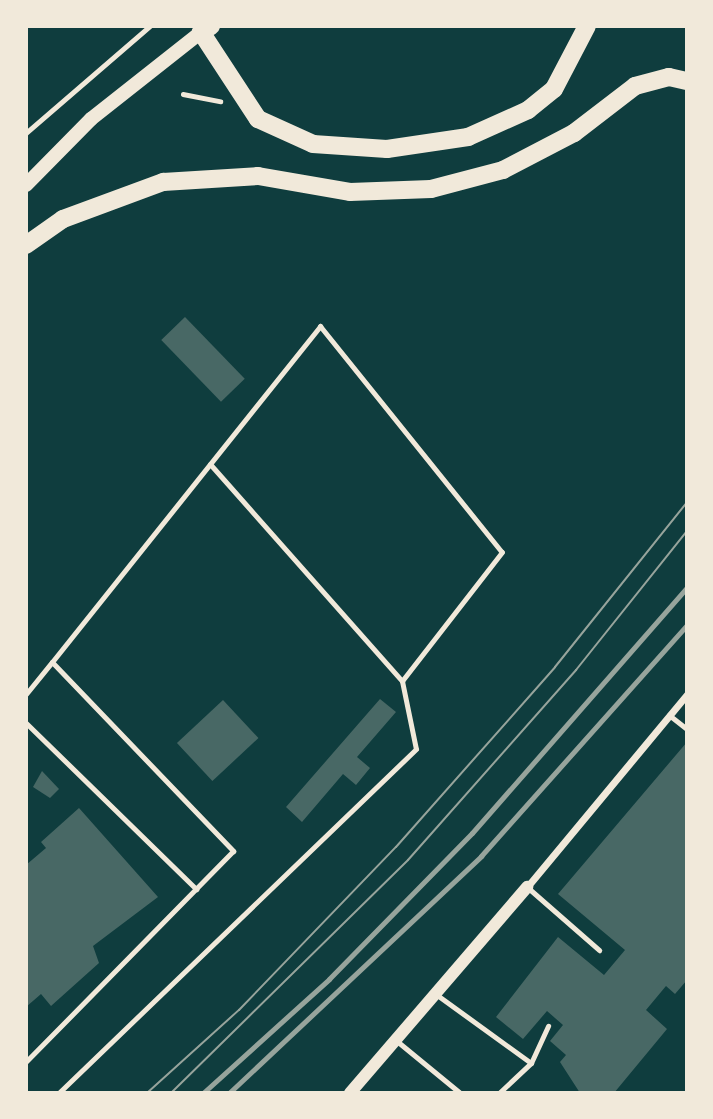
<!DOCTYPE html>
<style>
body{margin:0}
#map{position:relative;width:713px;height:1119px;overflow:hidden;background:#0f3d3e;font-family:Jost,sans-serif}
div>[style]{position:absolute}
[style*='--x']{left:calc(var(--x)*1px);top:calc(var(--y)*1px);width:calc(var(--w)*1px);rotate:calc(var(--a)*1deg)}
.building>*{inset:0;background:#486865;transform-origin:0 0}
.path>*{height:4.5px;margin:-2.25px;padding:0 2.25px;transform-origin:2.25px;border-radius:2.25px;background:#f1e9da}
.service>*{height:5px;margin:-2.5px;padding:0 2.5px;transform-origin:2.5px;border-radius:2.5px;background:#f1e9da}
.minor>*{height:7px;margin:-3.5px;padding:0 3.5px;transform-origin:3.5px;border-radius:3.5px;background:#f1e9da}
.tertiary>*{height:12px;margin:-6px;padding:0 6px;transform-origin:6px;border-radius:6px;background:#f1e9da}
.secondary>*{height:14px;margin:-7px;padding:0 7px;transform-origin:7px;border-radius:7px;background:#f1e9da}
.primary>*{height:18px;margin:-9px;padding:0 9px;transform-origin:9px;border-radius:9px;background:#f1e9da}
.tram>*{height:2px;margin:-1px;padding:0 1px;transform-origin:1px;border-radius:1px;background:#97a49c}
.rail>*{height:5px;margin:-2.5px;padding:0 2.5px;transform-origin:2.5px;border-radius:2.5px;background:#97a49c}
span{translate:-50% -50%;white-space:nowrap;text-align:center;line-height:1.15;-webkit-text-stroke:5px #f1e9da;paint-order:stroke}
.frame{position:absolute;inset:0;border:28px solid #f1e9da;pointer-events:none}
</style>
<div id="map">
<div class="building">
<i style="left:185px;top:317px;width:86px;height:33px;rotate:46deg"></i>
<i style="clip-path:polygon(380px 699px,396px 712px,357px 757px,370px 768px,356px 785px,343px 774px,302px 822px,286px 807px)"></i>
<i style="left:223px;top:700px;width:52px;height:63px;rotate:47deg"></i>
<i style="clip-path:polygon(687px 742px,687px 980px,675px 994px,666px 986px,646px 1010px,667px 1029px,614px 1093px,580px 1093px,560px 1062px,566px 1055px,550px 1041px,563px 1025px,547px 1011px,523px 1039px,496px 1017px,558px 937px,604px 975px,625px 950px,558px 894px)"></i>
<i style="clip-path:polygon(42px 771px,59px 789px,50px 798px,33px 787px)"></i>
<i style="clip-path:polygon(79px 808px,158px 897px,93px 946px,99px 963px,51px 1006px,41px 994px,26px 1007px,26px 865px,46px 848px,41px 842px)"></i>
</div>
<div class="path">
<i style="--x:183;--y:94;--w:38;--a:11"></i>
<i style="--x:26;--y:133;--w:164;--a:-40.8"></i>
</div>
<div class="service">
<i style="--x:210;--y:464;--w:290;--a:48.5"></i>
<i style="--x:52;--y:662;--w:430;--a:-51.4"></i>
<i style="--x:320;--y:326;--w:290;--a:51.2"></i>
<i style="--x:502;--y:552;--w:163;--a:127.8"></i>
<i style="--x:402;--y:681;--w:69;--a:78.4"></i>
<i style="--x:416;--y:749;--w:496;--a:136.1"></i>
<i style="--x:26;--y:694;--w:41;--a:-50.9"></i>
<i style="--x:52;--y:662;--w:262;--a:46.2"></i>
<i style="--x:233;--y:851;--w:296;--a:134.5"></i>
<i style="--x:669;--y:715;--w:23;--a:38"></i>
<i style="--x:26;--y:723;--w:238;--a:44.3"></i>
<i style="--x:527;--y:887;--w:96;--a:41.2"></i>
<i style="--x:437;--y:995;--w:116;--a:35.9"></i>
<i style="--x:398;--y:1042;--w:80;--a:39.4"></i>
<i style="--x:499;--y:1093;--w:44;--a:-43.2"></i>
<i style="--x:531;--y:1063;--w:41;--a:-65.3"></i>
</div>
<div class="minor">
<i style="--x:527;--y:887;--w:251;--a:-50.3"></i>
</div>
<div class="tertiary">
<i style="--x:350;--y:1093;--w:272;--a:-49.3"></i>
</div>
<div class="secondary">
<i style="--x:26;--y:185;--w:93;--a:-45.4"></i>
<i style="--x:91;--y:119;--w:140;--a:-38.3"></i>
</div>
<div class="primary">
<i style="--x:211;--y:26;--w:12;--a:149"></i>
<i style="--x:201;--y:32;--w:104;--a:56.8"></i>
<i style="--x:258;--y:119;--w:60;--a:24.4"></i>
<i style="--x:313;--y:144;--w:74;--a:3.9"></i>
<i style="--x:387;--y:149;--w:82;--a:-8.4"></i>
<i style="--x:468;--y:137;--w:66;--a:-24.2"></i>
<i style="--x:528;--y:110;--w:33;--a:-39"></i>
<i style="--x:554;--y:89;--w:71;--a:-62.4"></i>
<i style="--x:26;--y:245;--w:45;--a:-35.1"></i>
<i style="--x:63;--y:219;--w:107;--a:-20.3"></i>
<i style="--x:163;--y:182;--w:95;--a:-3.6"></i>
<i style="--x:258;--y:176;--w:93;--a:9.9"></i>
<i style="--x:350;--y:192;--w:81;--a:-2.1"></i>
<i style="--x:431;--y:189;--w:74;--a:-14.8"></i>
<i style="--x:503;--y:170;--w:80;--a:-27.5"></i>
<i style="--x:574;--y:133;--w:77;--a:-37.6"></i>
<i style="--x:635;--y:86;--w:35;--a:-15"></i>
<i style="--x:669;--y:77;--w:18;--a:13"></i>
</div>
<div class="tram">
<i style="--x:147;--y:1093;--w:124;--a:-42.1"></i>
<i style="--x:239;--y:1010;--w:226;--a:-46.1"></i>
<i style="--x:396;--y:847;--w:240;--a:-48.5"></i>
<i style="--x:555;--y:667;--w:211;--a:-51.3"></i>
<i style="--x:171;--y:1093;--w:332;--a:-44.5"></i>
<i style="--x:408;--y:860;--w:254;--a:-48.5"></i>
<i style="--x:576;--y:670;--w:178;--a:-51.4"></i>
</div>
<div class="rail">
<i style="--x:203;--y:1093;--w:170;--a:-42.1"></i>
<i style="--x:329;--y:979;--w:204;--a:-45.6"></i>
<i style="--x:472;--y:833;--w:327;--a:-48.8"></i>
<i style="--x:229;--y:1093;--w:346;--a:-43.2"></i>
<i style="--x:481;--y:856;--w:310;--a:-48.3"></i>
</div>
<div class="frame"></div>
</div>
